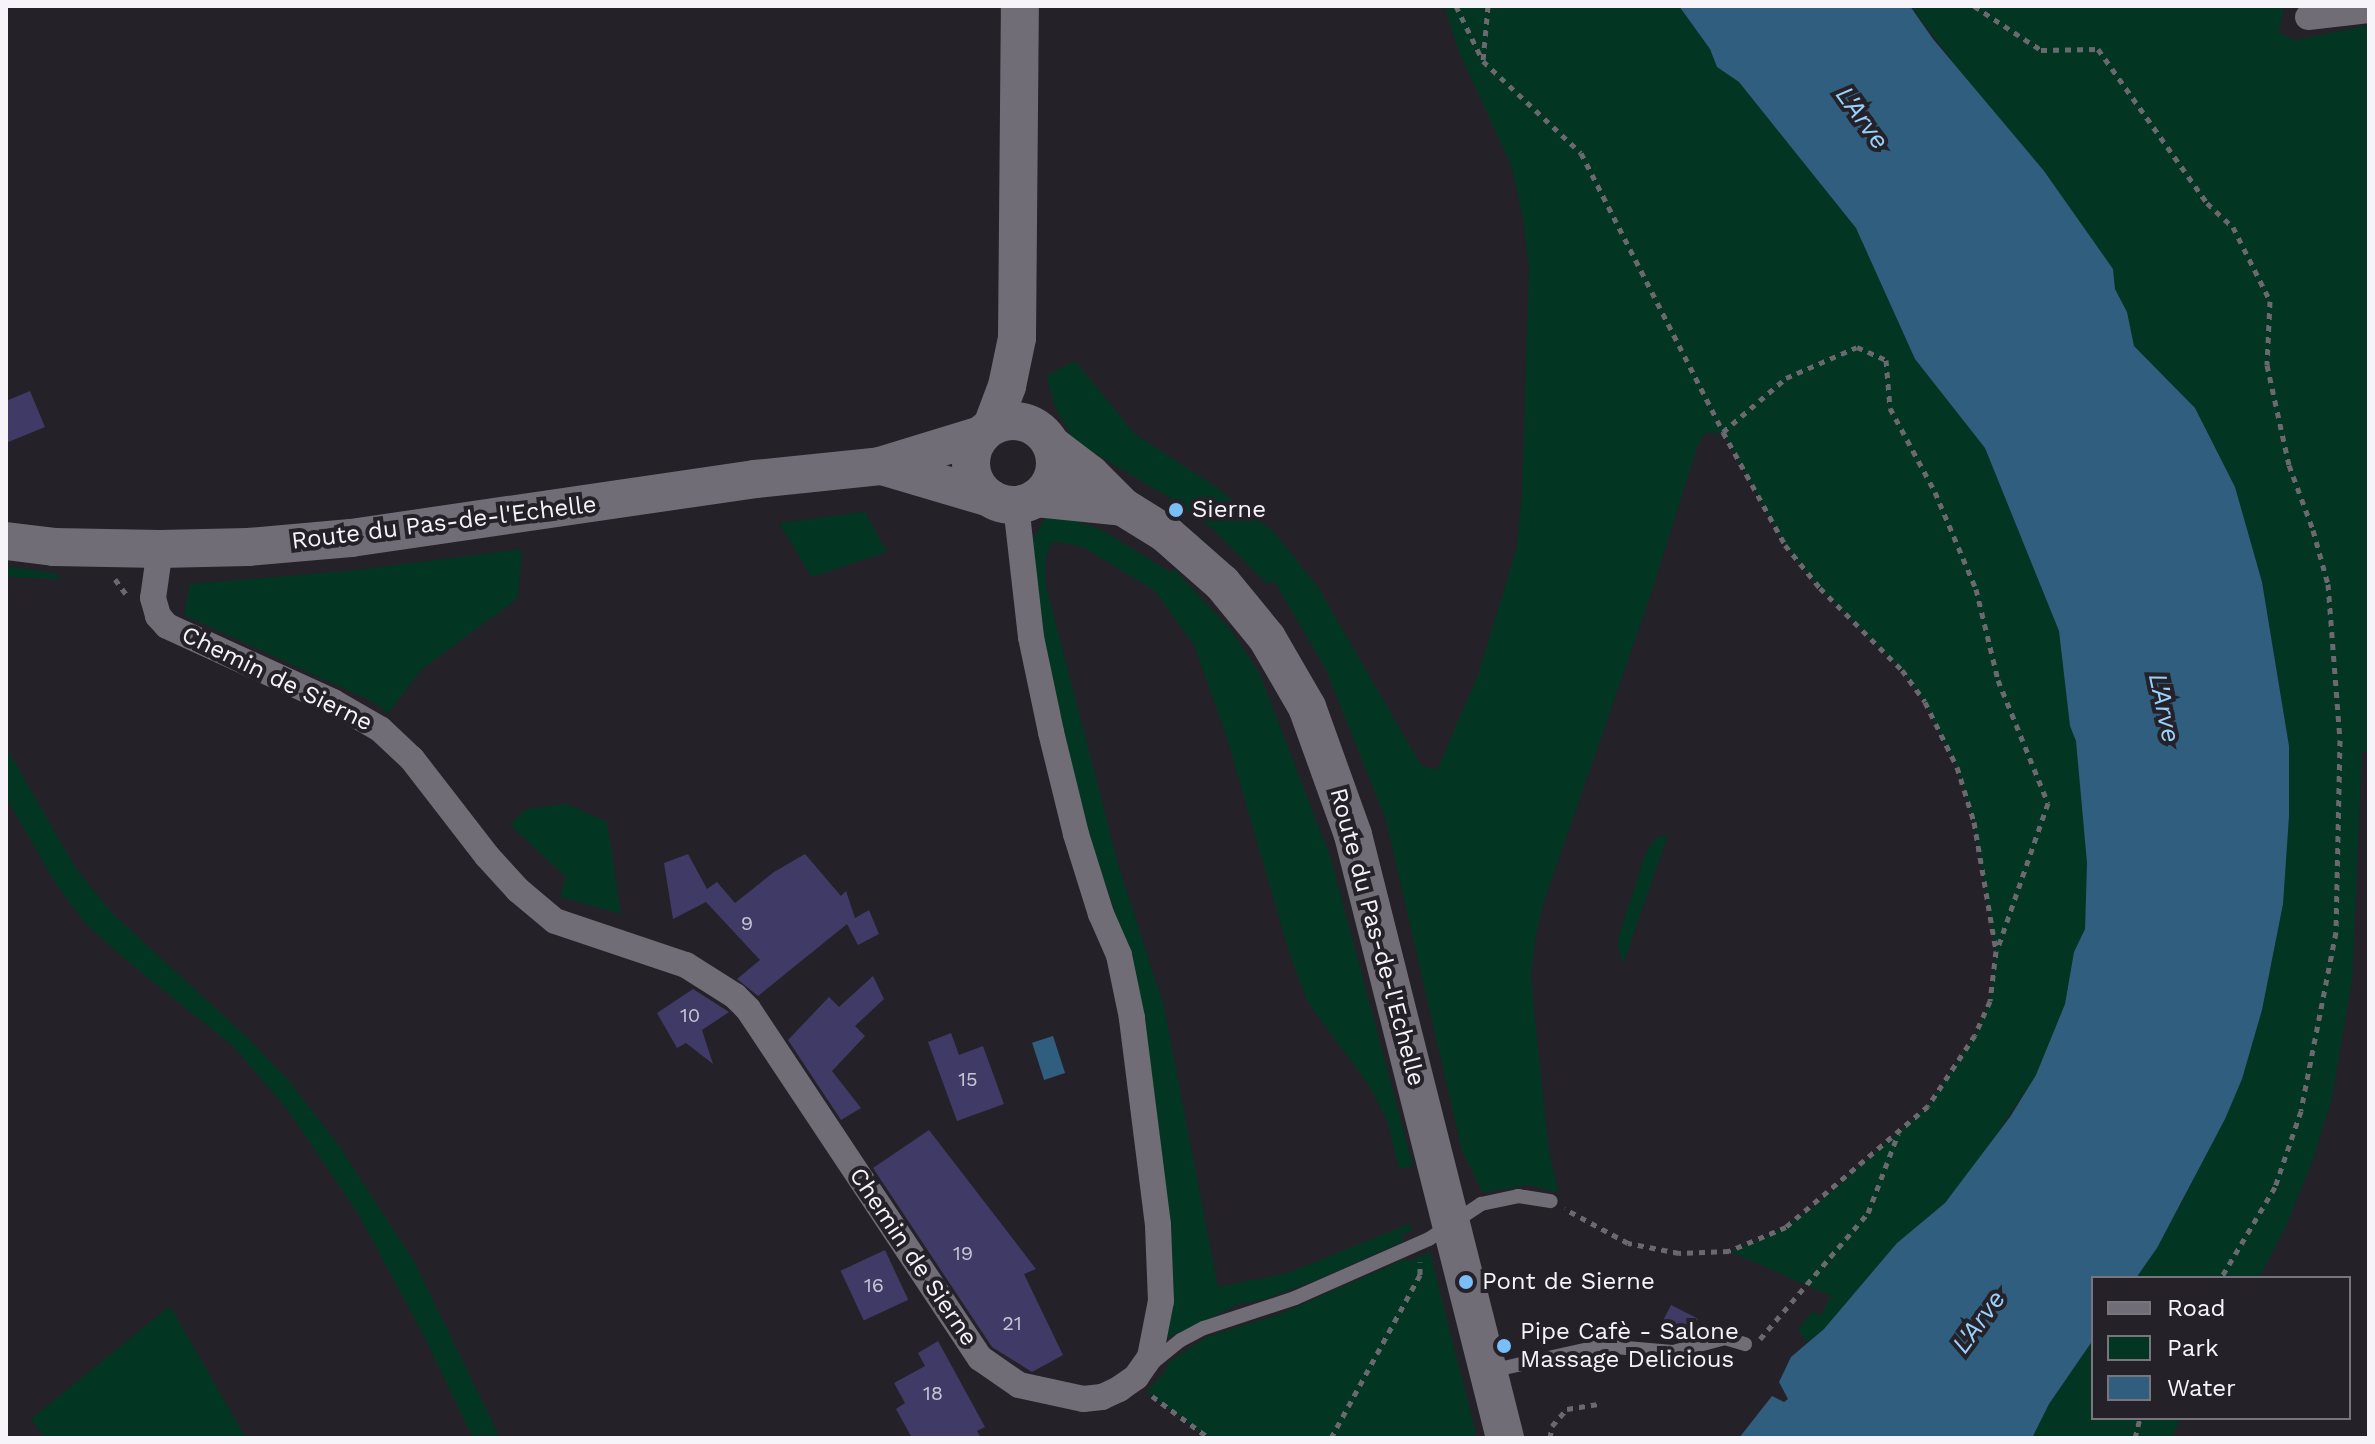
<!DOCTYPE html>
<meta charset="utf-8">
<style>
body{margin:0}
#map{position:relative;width:2375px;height:1444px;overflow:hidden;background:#242128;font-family:"Work Sans",sans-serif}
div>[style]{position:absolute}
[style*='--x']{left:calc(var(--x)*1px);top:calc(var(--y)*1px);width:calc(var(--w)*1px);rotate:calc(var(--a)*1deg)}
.green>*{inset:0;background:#023622}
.water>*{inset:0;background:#305e7f;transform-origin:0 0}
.building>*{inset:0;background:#3f3b66;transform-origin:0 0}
.path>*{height:5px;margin-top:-2.5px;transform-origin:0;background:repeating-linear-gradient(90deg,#6b686f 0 6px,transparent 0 12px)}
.service>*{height:14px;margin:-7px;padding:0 7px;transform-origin:7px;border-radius:7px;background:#716d76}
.minor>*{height:26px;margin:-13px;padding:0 13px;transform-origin:13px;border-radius:13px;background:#716d76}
.secondary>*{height:38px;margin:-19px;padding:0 19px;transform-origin:19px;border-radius:19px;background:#716d76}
.secondary>.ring{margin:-19px;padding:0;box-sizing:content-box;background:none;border:38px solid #716d76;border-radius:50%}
.dots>*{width:22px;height:22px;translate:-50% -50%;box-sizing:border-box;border:4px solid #242128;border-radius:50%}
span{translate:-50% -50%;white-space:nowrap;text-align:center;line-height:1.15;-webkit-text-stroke:8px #242128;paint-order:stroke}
.number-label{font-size:20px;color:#c8c5d4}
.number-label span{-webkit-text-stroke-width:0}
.poi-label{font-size:24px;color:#f6f3f9}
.left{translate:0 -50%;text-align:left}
.street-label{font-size:24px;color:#f6f3f9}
.water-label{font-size:26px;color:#9ad1fc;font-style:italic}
.frame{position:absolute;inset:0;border:8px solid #f6f3f9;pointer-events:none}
.legend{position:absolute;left:2091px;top:1276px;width:260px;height:144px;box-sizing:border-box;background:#242128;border:2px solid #78757c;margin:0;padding:10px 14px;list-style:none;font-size:24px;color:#f6f3f9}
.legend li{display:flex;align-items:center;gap:16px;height:40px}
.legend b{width:40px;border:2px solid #78757c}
</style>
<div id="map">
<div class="green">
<i style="clip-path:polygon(1444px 6px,1679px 6px,1710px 49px,1717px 67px,1739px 82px,1856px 228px,1915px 359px,1985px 448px,2059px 631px,2070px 726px,2076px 741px,2087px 863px,2085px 929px,2074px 952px,2065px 1004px,2036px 1075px,1980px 1159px,1945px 1203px,1897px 1243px,1824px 1329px,1807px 1342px,1798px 1330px,1811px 1312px,1821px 1315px,1831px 1296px,1729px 1251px,1762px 1240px,1812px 1209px,1928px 1106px,1975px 1035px,1990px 1001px,1996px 951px,1974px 822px,1957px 767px,1925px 702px,1902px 670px,1820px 588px,1785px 545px,1723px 433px,1705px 433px,1697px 447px,1652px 591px,1543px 904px,1536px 936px,1531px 975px,1535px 1021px,1549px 1152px,1559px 1193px,1528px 1185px,1483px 1193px,1462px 1151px,1386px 820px,1326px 670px,1275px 582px,1266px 583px,1213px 529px,1173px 500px,1074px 441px,1056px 409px,1046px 376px,1075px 361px,1135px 434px,1216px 487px,1274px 532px,1318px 587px,1421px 765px,1437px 770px,1478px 675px,1517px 547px,1522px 492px,1529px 269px,1523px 217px,1511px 165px,1460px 54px)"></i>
<i style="clip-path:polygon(1910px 6px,2284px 6px,2279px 33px,2296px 40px,2369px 25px,2369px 751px,2362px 752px,2352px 981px,2331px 1102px,2313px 1159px,2286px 1226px,2259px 1278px,2136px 1278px,2180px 1206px,2242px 1079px,2262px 1010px,2283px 904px,2289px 746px,2262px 582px,2235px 487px,2195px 408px,2134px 346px,2127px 312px,2115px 289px,2113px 269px)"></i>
<i style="clip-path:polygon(865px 512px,887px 552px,812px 577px,779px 523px)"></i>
<i style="clip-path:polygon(1058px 515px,1102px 530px,1170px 572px,1174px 569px,1230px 629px,1259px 672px,1331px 859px,1413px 1166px,1399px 1169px,1387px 1120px,1370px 1087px,1308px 1002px,1290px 955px,1226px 735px,1194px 645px,1155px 591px,1083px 547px,1052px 541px,1045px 559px,1046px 586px,1119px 867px,1164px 1007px,1218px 1287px,1288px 1273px,1409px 1224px,1413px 1230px,1401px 1235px,1404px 1241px,1319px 1279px,1263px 1300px,1239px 1304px,1166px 1339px,1146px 1022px,1130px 956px,1094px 850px,1051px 690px,1037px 601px,1032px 541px,1045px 518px)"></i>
<i style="clip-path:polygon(522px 549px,518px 598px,422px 669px,388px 713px,371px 701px,184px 615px,190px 584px,348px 571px)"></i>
<i style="clip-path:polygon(6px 566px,59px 574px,60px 579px,6px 577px)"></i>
<i style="clip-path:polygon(6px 747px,77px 870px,113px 914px,251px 1041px,289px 1081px,340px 1147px,415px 1263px,500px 1438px,473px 1438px,425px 1338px,359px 1215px,288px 1110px,234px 1047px,121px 956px,85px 923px,56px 884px,6px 797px)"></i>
<i style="clip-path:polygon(567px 804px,607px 822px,621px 914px,560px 897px,566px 877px,510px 825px,526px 809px)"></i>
<i style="clip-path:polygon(1668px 835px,1623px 964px,1618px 947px,1619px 935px,1646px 852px,1657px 837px)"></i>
<i style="clip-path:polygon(1430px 1252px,1477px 1438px,1209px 1438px,1147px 1392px,1168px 1367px,1166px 1364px,1206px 1337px,1280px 1314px,1405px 1259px,1410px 1261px)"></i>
<i style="clip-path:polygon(170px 1306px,246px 1438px,45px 1438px,31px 1419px)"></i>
<i style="clip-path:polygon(2093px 1340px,2093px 1418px,2181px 1418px,2172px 1438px,2032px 1438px,2049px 1404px)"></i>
</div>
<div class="water">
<i style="clip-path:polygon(1679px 6px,1910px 6px,1933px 39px,2044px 171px,2113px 269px,2115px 289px,2127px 312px,2134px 346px,2195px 408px,2235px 487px,2262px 582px,2289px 746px,2289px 816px,2283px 904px,2262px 1010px,2242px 1079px,2225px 1119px,2157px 1248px,2136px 1278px,2093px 1278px,2093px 1340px,2049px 1404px,2032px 1438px,1739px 1438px,1772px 1396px,1784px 1402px,1788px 1399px,1779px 1382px,1791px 1357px,1824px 1329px,1897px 1243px,1945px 1203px,2010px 1117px,2036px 1075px,2065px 1004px,2074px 952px,2085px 929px,2087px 863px,2076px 741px,2070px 726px,2059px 631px,1985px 448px,1915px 359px,1856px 228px,1739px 82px,1717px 67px,1710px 49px)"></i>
<i style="left:1053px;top:1036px;width:39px;height:22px;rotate:72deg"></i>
</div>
<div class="building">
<i style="clip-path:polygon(30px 391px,45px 427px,6px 443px,6px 401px)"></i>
<i style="clip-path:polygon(688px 854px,707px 889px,717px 882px,735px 903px,774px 872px,805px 854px,841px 896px,846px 891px,855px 918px,869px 910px,879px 934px,858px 945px,847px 924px,758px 996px,737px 979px,760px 960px,706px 902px,673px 919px,664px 863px)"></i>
<i style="clip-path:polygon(873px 976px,884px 999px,855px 1026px,865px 1036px,832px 1071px,861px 1108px,841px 1120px,788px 1040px,829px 997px,839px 1007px)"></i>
<i style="clip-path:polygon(693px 989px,729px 1012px,702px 1030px,713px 1064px,686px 1043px,677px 1048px,657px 1013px)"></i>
<i style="clip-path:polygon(951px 1033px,959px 1055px,983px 1046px,1004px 1104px,957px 1121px,928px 1042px)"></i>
<i style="clip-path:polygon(929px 1130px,1036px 1269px,1024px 1274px,1063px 1355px,1032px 1372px,992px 1347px,873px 1168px)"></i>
<i style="left:885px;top:1250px;width:55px;height:49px;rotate:65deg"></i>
<i style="left:1671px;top:1305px;width:30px;height:21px;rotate:27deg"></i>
<i style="clip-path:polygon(938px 1341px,985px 1427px,977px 1431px,981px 1438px,912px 1438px,896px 1409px,905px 1403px,894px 1383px,925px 1366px,918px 1353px)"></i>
</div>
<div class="path">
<i style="--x:1456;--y:6;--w:59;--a:63.9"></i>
<i style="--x:1488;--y:6;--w:55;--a:95.2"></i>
<i style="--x:1483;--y:61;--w:134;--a:43.2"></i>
<i style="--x:1581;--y:153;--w:313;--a:63"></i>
<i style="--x:1723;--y:432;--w:129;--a:61.2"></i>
<i style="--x:1785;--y:545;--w:55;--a:50.9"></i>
<i style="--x:1820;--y:588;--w:116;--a:45"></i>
<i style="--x:1902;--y:670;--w:39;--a:54"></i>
<i style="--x:1925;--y:702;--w:72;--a:63.8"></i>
<i style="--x:1957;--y:767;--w:58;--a:72.8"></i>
<i style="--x:1974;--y:822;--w:131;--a:80.3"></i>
<i style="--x:1996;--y:951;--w:50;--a:96.8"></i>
<i style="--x:1990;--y:1001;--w:37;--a:114"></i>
<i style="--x:1975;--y:1035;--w:85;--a:123.5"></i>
<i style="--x:1928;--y:1106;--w:187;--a:139.6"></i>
<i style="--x:1786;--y:1227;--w:62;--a:157.2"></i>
<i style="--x:1729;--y:1251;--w:50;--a:177.7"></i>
<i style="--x:1679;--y:1253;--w:52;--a:-168.9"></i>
<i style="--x:1628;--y:1243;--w:72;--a:-151.6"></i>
<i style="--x:1974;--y:6;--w:80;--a:33.3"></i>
<i style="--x:2041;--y:50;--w:57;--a:-1"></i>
<i style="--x:2098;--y:49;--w:189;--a:54.7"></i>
<i style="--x:2207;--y:203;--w:35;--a:43"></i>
<i style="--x:2233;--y:227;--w:83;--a:63.4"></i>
<i style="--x:2270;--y:301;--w:64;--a:92.7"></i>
<i style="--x:2267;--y:365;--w:102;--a:77.6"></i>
<i style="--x:2289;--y:465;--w:69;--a:69.7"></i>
<i style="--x:2313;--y:530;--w:56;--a:74.5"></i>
<i style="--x:2328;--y:584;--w:156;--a:85.6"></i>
<i style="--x:2340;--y:740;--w:192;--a:91.2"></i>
<i style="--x:2336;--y:932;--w:182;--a:101.1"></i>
<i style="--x:2301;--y:1111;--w:80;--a:108.9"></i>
<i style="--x:2275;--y:1187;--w:106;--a:120.7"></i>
<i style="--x:1723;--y:432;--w:83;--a:-40.6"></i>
<i style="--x:1786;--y:378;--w:77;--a:-23.6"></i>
<i style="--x:1857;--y:347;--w:32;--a:24"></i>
<i style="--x:1886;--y:360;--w:48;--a:85.2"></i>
<i style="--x:1890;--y:408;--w:95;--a:61.8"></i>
<i style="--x:1935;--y:492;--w:105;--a:67.1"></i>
<i style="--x:1976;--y:589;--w:94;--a:76.4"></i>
<i style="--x:1998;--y:680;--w:133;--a:67.9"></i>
<i style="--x:2048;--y:803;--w:156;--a:109.1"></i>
<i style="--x:115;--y:579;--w:22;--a:54"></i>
<i style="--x:1760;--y:1339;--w:166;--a:-49.4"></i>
<i style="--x:1868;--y:1213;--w:85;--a:-69.2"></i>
<i style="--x:1152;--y:1396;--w:71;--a:36.4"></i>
<i style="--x:1331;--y:1438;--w:186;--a:-61.4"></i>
<i style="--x:1420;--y:1275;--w:13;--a:-90"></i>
<i style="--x:1550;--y:1438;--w:12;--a:-81"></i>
<i style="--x:1552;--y:1426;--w:23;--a:-49"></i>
<i style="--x:1567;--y:1409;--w:33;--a:-9"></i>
<i style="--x:2135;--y:1438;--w:21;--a:-76"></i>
</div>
<div class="service">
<i style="--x:1151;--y:1364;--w:38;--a:-39"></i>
<i style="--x:1181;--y:1340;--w:26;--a:-28"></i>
<i style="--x:1204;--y:1328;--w:96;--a:-18.2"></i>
<i style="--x:1295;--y:1298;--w:146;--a:-23.8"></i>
<i style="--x:1429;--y:1239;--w:63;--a:-33.9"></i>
<i style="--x:1481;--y:1204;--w:38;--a:-12"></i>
<i style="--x:1518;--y:1196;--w:33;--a:9"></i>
<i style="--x:1490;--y:1371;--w:116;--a:-12.5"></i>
<i style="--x:1603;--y:1346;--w:70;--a:4.9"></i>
<i style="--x:1673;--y:1352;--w:54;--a:-15.1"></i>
<i style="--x:1725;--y:1338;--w:21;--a:17"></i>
</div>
<div class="minor">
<i style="--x:2308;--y:17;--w:61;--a:-6.5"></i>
<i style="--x:160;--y:549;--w:49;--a:98.1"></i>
<i style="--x:153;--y:598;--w:19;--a:74"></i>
<i style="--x:158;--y:616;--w:13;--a:48"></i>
<i style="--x:167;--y:626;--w:183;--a:24.6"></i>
<i style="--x:333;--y:702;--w:54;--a:29.9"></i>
<i style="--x:380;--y:729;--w:44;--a:43.2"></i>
<i style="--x:412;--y:759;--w:123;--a:52.3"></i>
<i style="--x:487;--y:856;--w:46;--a:47.6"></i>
<i style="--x:518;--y:890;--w:48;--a:40"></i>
<i style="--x:555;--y:921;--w:138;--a:18.6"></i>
<i style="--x:686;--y:965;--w:58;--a:32.3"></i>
<i style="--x:735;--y:996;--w:18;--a:45"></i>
<i style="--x:748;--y:1009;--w:419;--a:56.4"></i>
<i style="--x:980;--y:1358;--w:47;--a:34.7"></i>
<i style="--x:1019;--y:1385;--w:66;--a:12.3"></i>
<i style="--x:1083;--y:1399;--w:19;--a:-6"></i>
<i style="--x:1102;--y:1397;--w:19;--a:-25"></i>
<i style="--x:1119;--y:1389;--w:21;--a:-35"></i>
<i style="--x:1136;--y:1377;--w:24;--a:-55"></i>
<i style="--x:1150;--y:1357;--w:57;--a:-78.9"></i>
<i style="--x:1161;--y:1301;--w:76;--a:-92.3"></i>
<i style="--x:1158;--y:1225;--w:209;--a:-97.2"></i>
<i style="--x:1132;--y:1018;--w:64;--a:-101.7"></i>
<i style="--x:1119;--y:955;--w:45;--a:-113.7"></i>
<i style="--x:1101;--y:914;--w:84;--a:-107.4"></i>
<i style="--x:1076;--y:834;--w:105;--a:-103.8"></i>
<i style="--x:1051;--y:732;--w:97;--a:-101.9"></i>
<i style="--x:1031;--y:637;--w:133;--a:-96.5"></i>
</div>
<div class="secondary">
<i class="ring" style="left:971px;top:421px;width:46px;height:46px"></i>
<i style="--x:992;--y:426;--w:43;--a:-69.4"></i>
<i style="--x:1007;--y:386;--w:49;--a:-78.2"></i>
<i style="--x:1017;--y:338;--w:332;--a:-89.5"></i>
<i style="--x:1052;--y:445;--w:48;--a:37.3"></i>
<i style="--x:1090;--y:474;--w:47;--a:45"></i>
<i style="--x:1123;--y:507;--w:49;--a:31.8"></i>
<i style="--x:1165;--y:533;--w:76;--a:41.3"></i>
<i style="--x:1222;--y:583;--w:71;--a:50.7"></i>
<i style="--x:1267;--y:638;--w:80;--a:59.9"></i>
<i style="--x:1307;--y:707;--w:136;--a:70.2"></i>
<i style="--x:1353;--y:835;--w:622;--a:75.85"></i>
<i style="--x:882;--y:466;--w:113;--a:16.5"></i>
<i style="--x:1036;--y:498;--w:87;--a:5.9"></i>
<i style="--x:6;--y:541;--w:48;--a:7.1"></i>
<i style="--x:54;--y:547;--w:106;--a:1.1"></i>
<i style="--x:160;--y:549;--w:88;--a:-1.3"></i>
<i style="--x:248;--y:547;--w:103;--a:-5"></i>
<i style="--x:351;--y:538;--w:408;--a:-8.3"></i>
<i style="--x:755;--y:479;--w:126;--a:-5.9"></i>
<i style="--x:880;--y:466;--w:106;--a:-17.1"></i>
</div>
<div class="dots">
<i style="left:1176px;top:510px;background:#7abef8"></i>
<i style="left:1466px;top:1282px;background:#7abef8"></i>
<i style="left:1504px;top:1346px;background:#7abef8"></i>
</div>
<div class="number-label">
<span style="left:747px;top:923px">9</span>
<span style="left:690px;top:1015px">10</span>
<span style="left:968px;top:1079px">15</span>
<span style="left:963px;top:1253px">19</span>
<span style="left:874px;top:1285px">16</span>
<span style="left:1012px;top:1323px">21</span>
<span style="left:933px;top:1393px">18</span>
</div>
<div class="poi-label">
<span class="left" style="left:1192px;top:510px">Sierne</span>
<span class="left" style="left:1482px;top:1282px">Pont de Sierne</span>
<span class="left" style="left:1520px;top:1346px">Pipe Cafè - Salone<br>Massage Delicious</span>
</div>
<div class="street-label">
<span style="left:444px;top:523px;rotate:-7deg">Route du Pas-de-l'Echelle</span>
<span style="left:277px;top:679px;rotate:26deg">Chemin de Sierne</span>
<span style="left:1377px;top:937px;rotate:75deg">Route du Pas-de-l'Echelle</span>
<span style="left:913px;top:1257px;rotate:56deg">Chemin de Sierne</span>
</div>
<div class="water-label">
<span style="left:1862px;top:118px;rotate:54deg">L'Arve</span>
<span style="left:2164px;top:708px;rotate:78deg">L'Arve</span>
<span style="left:1979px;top:1322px;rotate:-54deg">L'Arve</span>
</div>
<div class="frame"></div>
<ul class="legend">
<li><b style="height:10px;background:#716d76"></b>Road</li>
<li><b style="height:22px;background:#023622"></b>Park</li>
<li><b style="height:22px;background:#305e7f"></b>Water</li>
</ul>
</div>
